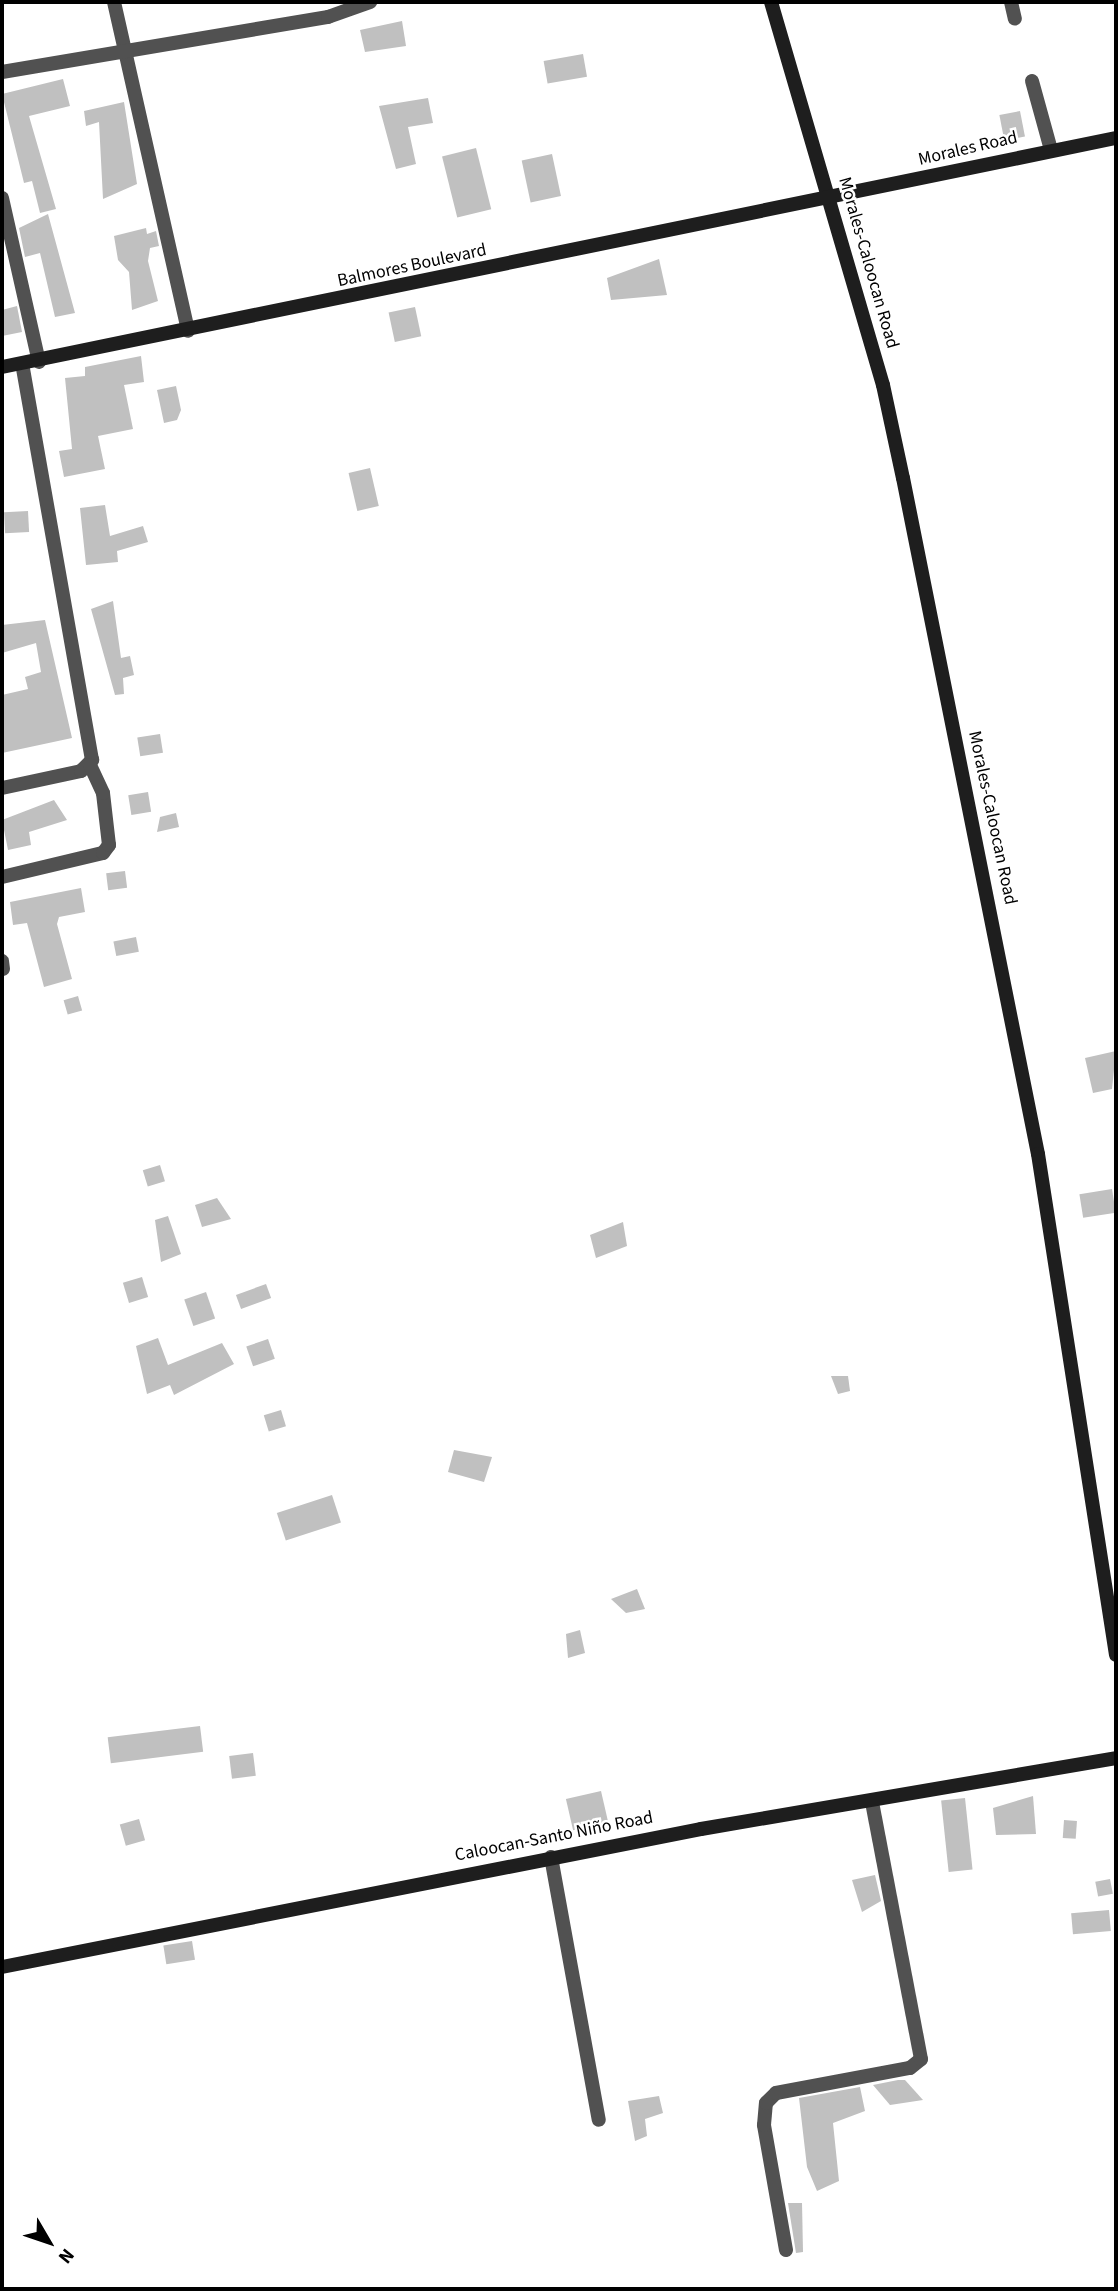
<!DOCTYPE html>
<meta charset="utf-8">
<style>
body{margin:0}
#map{position:relative;width:1118px;height:2291px;overflow:hidden;background:#fff;font-family:"Source Sans 3",sans-serif}
div>[style]{position:absolute}
[style*='--x']{left:calc(var(--x)*1px);top:calc(var(--y)*1px);width:calc(var(--w)*1px);rotate:calc(var(--a)*1deg)}
.building>*{inset:0;background:#c0c0c0;transform-origin:0 0}
.street>*{height:14px;margin:-7px;padding:0 7px;transform-origin:7px;border-radius:7px;background:#515151}
.secondary>*{height:14px;margin:-7px;padding:0 7px;transform-origin:7px;border-radius:7px;background:#1e1e1e}
span{translate:-50% -50%;white-space:nowrap;text-align:center;line-height:1.15;-webkit-text-stroke:5px #fff;paint-order:stroke}
.street-label{font-size:18px;color:#000}
.frame{position:absolute;inset:0;border:4px solid #000;pointer-events:none}
.north{position:absolute;left:14px;top:2207px;width:70px;height:70px;-webkit-text-stroke:5px #fff;paint-order:stroke;rotate:129deg;font-size:19px;font-weight:700;line-height:28px;text-align:center;color:#000}
.north::after{content:'';display:block;margin:auto;width:24px;height:32px;background:#000;clip-path:polygon(50% 0,100% 100%,50% 72%,0 100%)}
</style>
<div id="map">
<div class="building">
<i style="clip-path:polygon(402px 21px,406px 46px,365px 52px,360px 30px)"></i>
<i style="left:583px;top:54px;width:23px;height:40px;rotate:80deg"></i>
<i style="clip-path:polygon(63px 79px,70px 106px,29px 116px,56px 209px,40px 213px,32px 181px,24px 183px,2px 94px)"></i>
<i style="clip-path:polygon(428px 98px,433px 123px,408px 127px,416px 164px,396px 169px,379px 106px)"></i>
<i style="clip-path:polygon(124px 102px,137px 184px,103px 199px,99px 122px,86px 126px,84px 111px)"></i>
<i style="left:1020px;top:111px;width:26px;height:21px;rotate:79deg"></i>
<i style="left:476px;top:148px;width:63px;height:35px;rotate:76deg"></i>
<i style="left:552px;top:154px;width:43px;height:31px;rotate:78deg"></i>
<i style="clip-path:polygon(48px 214px,75px 313px,55px 317px,40px 253px,25px 257px,19px 228px)"></i>
<i style="clip-path:polygon(146px 228px,147px 234px,156px 231px,159px 246px,150px 248px,148px 261px,158px 301px,132px 310px,129px 272px,118px 260px,114px 236px)"></i>
<i style="clip-path:polygon(659px 259px,667px 295px,611px 300px,607px 278px)"></i>
<i style="clip-path:polygon(17px 306px,22px 332px,2px 336px,2px 310px)"></i>
<i style="left:415px;top:307px;width:30px;height:27px;rotate:78deg"></i>
<i style="clip-path:polygon(141px 356px,144px 382px,124px 385px,133px 429px,98px 436px,105px 469px,64px 477px,59px 451px,72px 449px,65px 378px,85px 376px,85px 367px)"></i>
<i style="clip-path:polygon(176px 386px,181px 410px,177px 420px,164px 423px,157px 390px)"></i>
<i style="left:370px;top:468px;width:39px;height:22px;rotate:77deg"></i>
<i style="clip-path:polygon(105px 505px,110px 536px,143px 526px,148px 542px,117px 551px,118px 562px,86px 565px,80px 508px)"></i>
<i style="left:28px;top:511px;width:21px;height:24px;rotate:87deg"></i>
<i style="clip-path:polygon(113px 601px,121px 658px,130px 656px,134px 675px,123px 678px,124px 694px,115px 695px,91px 609px)"></i>
<i style="clip-path:polygon(45px 620px,72px 738px,2px 753px,2px 695px,28px 689px,25px 677px,41px 672px,36px 643px,2px 653px,2px 625px)"></i>
<i style="left:160px;top:734px;width:19px;height:23px;rotate:81deg"></i>
<i style="left:148px;top:792px;width:20px;height:20px;rotate:81deg"></i>
<i style="clip-path:polygon(54px 800px,67px 820px,29px 832px,31px 845px,8px 850px,2px 820px)"></i>
<i style="clip-path:polygon(176px 813px,179px 827px,157px 832px,160px 817px)"></i>
<i style="left:125px;top:871px;width:17px;height:19px;rotate:83deg"></i>
<i style="clip-path:polygon(81px 888px,85px 912px,59px 917px,57px 924px,72px 979px,44px 987px,27px 923px,13px 925px,10px 902px)"></i>
<i style="left:136px;top:937px;width:15px;height:23px;rotate:79deg"></i>
<i style="left:78px;top:996px;width:15px;height:15px;rotate:74deg"></i>
<i style="clip-path:polygon(1116px 1051px,1112px 1089px,1093px 1093px,1085px 1058px)"></i>
<i style="left:160px;top:1165px;width:17px;height:18px;rotate:73deg"></i>
<i style="left:1112px;top:1189px;width:24px;height:33px;rotate:81deg"></i>
<i style="clip-path:polygon(217px 1198px,231px 1219px,202px 1227px,195px 1205px)"></i>
<i style="clip-path:polygon(168px 1216px,181px 1254px,161px 1262px,155px 1220px)"></i>
<i style="clip-path:polygon(623px 1222px,627px 1246px,596px 1258px,590px 1235px)"></i>
<i style="left:142px;top:1277px;width:21px;height:20px;rotate:73deg"></i>
<i style="left:266px;top:1284px;width:15px;height:32px;rotate:70deg"></i>
<i style="left:206px;top:1292px;width:28px;height:23px;rotate:71deg"></i>
<i style="clip-path:polygon(158px 1338px,168px 1365px,222px 1343px,234px 1364px,174px 1395px,170px 1385px,147px 1394px,136px 1346px)"></i>
<i style="left:268px;top:1339px;width:21px;height:23px;rotate:71deg"></i>
<i style="clip-path:polygon(831px 1376px,848px 1376px,850px 1391px,838px 1394px)"></i>
<i style="left:281px;top:1410px;width:17px;height:18px;rotate:73deg"></i>
<i style="clip-path:polygon(454px 1450px,492px 1457px,484px 1482px,448px 1472px)"></i>
<i style="left:332px;top:1495px;width:29px;height:58px;rotate:72deg"></i>
<i style="clip-path:polygon(637px 1589px,645px 1609px,626px 1613px,611px 1599px)"></i>
<i style="clip-path:polygon(580px 1630px,585px 1653px,568px 1658px,566px 1634px)"></i>
<i style="left:200px;top:1726px;width:26px;height:93px;rotate:83deg"></i>
<i style="left:253px;top:1753px;width:23px;height:24px;rotate:83deg"></i>
<i style="left:601px;top:1791px;width:32px;height:36px;rotate:77deg"></i>
<i style="clip-path:polygon(1033px 1796px,1036px 1834px,996px 1835px,993px 1808px)"></i>
<i style="left:965px;top:1798px;width:72px;height:24px;rotate:84deg"></i>
<i style="left:139px;top:1819px;width:22px;height:20px;rotate:74deg"></i>
<i style="left:1064px;top:1820px;width:13px;height:18px;rotate:4deg"></i>
<i style="clip-path:polygon(875px 1875px,881px 1901px,862px 1912px,852px 1880px)"></i>
<i style="left:1110px;top:1879px;width:15px;height:15px;rotate:79deg"></i>
<i style="left:1109px;top:1910px;width:21px;height:38px;rotate:85deg"></i>
<i style="left:192px;top:1941px;width:19px;height:29px;rotate:81deg"></i>
<i style="clip-path:polygon(898px 2080px,905px 2080px,923px 2100px,890px 2105px,873px 2085px)"></i>
<i style="clip-path:polygon(860px 2087px,865px 2111px,833px 2123px,839px 2181px,817px 2191px,807px 2167px,799px 2098px)"></i>
<i style="clip-path:polygon(659px 2096px,663px 2113px,645px 2119px,647px 2136px,635px 2141px,628px 2101px)"></i>
<i style="clip-path:polygon(788px 2203px,802px 2203px,803px 2252px,796px 2253px)"></i>
</div>
<div class="street">
<i style="--x:114;--y:2;--w:337;--a:77.3"></i>
<i style="--x:1011;--y:2;--w:17;--a:77"></i>
<i style="--x:2;--y:72;--w:331;--a:-9.6"></i>
<i style="--x:328;--y:17;--w:45;--a:-19.7"></i>
<i style="--x:1032;--y:81;--w:72;--a:74.6"></i>
<i style="--x:2;--y:198;--w:168;--a:77.3"></i>
<i style="--x:2;--y:788;--w:81;--a:-12.1"></i>
<i style="--x:81;--y:771;--w:16;--a:-45"></i>
<i style="--x:92;--y:760;--w:401;--a:-100"></i>
<i style="--x:2;--y:877;--w:104;--a:-13.4"></i>
<i style="--x:103;--y:853;--w:10;--a:-53"></i>
<i style="--x:109;--y:845;--w:52;--a:-96.6"></i>
<i style="--x:103;--y:793;--w:31;--a:-115"></i>
<i style="--x:2;--y:961;--w:8;--a:83"></i>
<i style="--x:551;--y:1857;--w:267;--a:79.7"></i>
<i style="--x:786;--y:2250;--w:127;--a:-100"></i>
<i style="--x:764;--y:2125;--w:22;--a:-85"></i>
<i style="--x:766;--y:2103;--w:14;--a:-45"></i>
<i style="--x:776;--y:2093;--w:136;--a:-10.6"></i>
<i style="--x:910;--y:2068;--w:14;--a:-39"></i>
<i style="--x:921;--y:2059;--w:262;--a:-100.8"></i>
</div>
<div class="secondary">
<i style="--x:771;--y:2;--w:399;--a:73.7"></i>
<i style="--x:883;--y:385;--w:95;--a:77.9"></i>
<i style="--x:903;--y:478;--w:689;--a:78.71"></i>
<i style="--x:1038;--y:1154;--w:507;--a:81.15"></i>
<i style="--x:2;--y:367;--w:1137;--a:-11.62"></i>
<i style="--x:2;--y:1967;--w:712;--a:-11.17"></i>
<i style="--x:701;--y:1829;--w:421;--a:-9.7"></i>
</div>
<div class="street-label">
<span style="left:968px;top:149px;rotate:-13deg">Morales Road</span>
<span style="left:868px;top:263px;rotate:74deg">Morales-Caloocan Road</span>
<span style="left:412px;top:266px;rotate:-12deg">Balmores Boulevard</span>
<span style="left:992px;top:818px;rotate:78deg">Morales-Caloocan Road</span>
<span style="left:554px;top:1837px;rotate:-11deg">Caloocan-Santo Niño Road</span>
</div>
<div class="frame"></div>
<div class="north">N</div>
</div>
